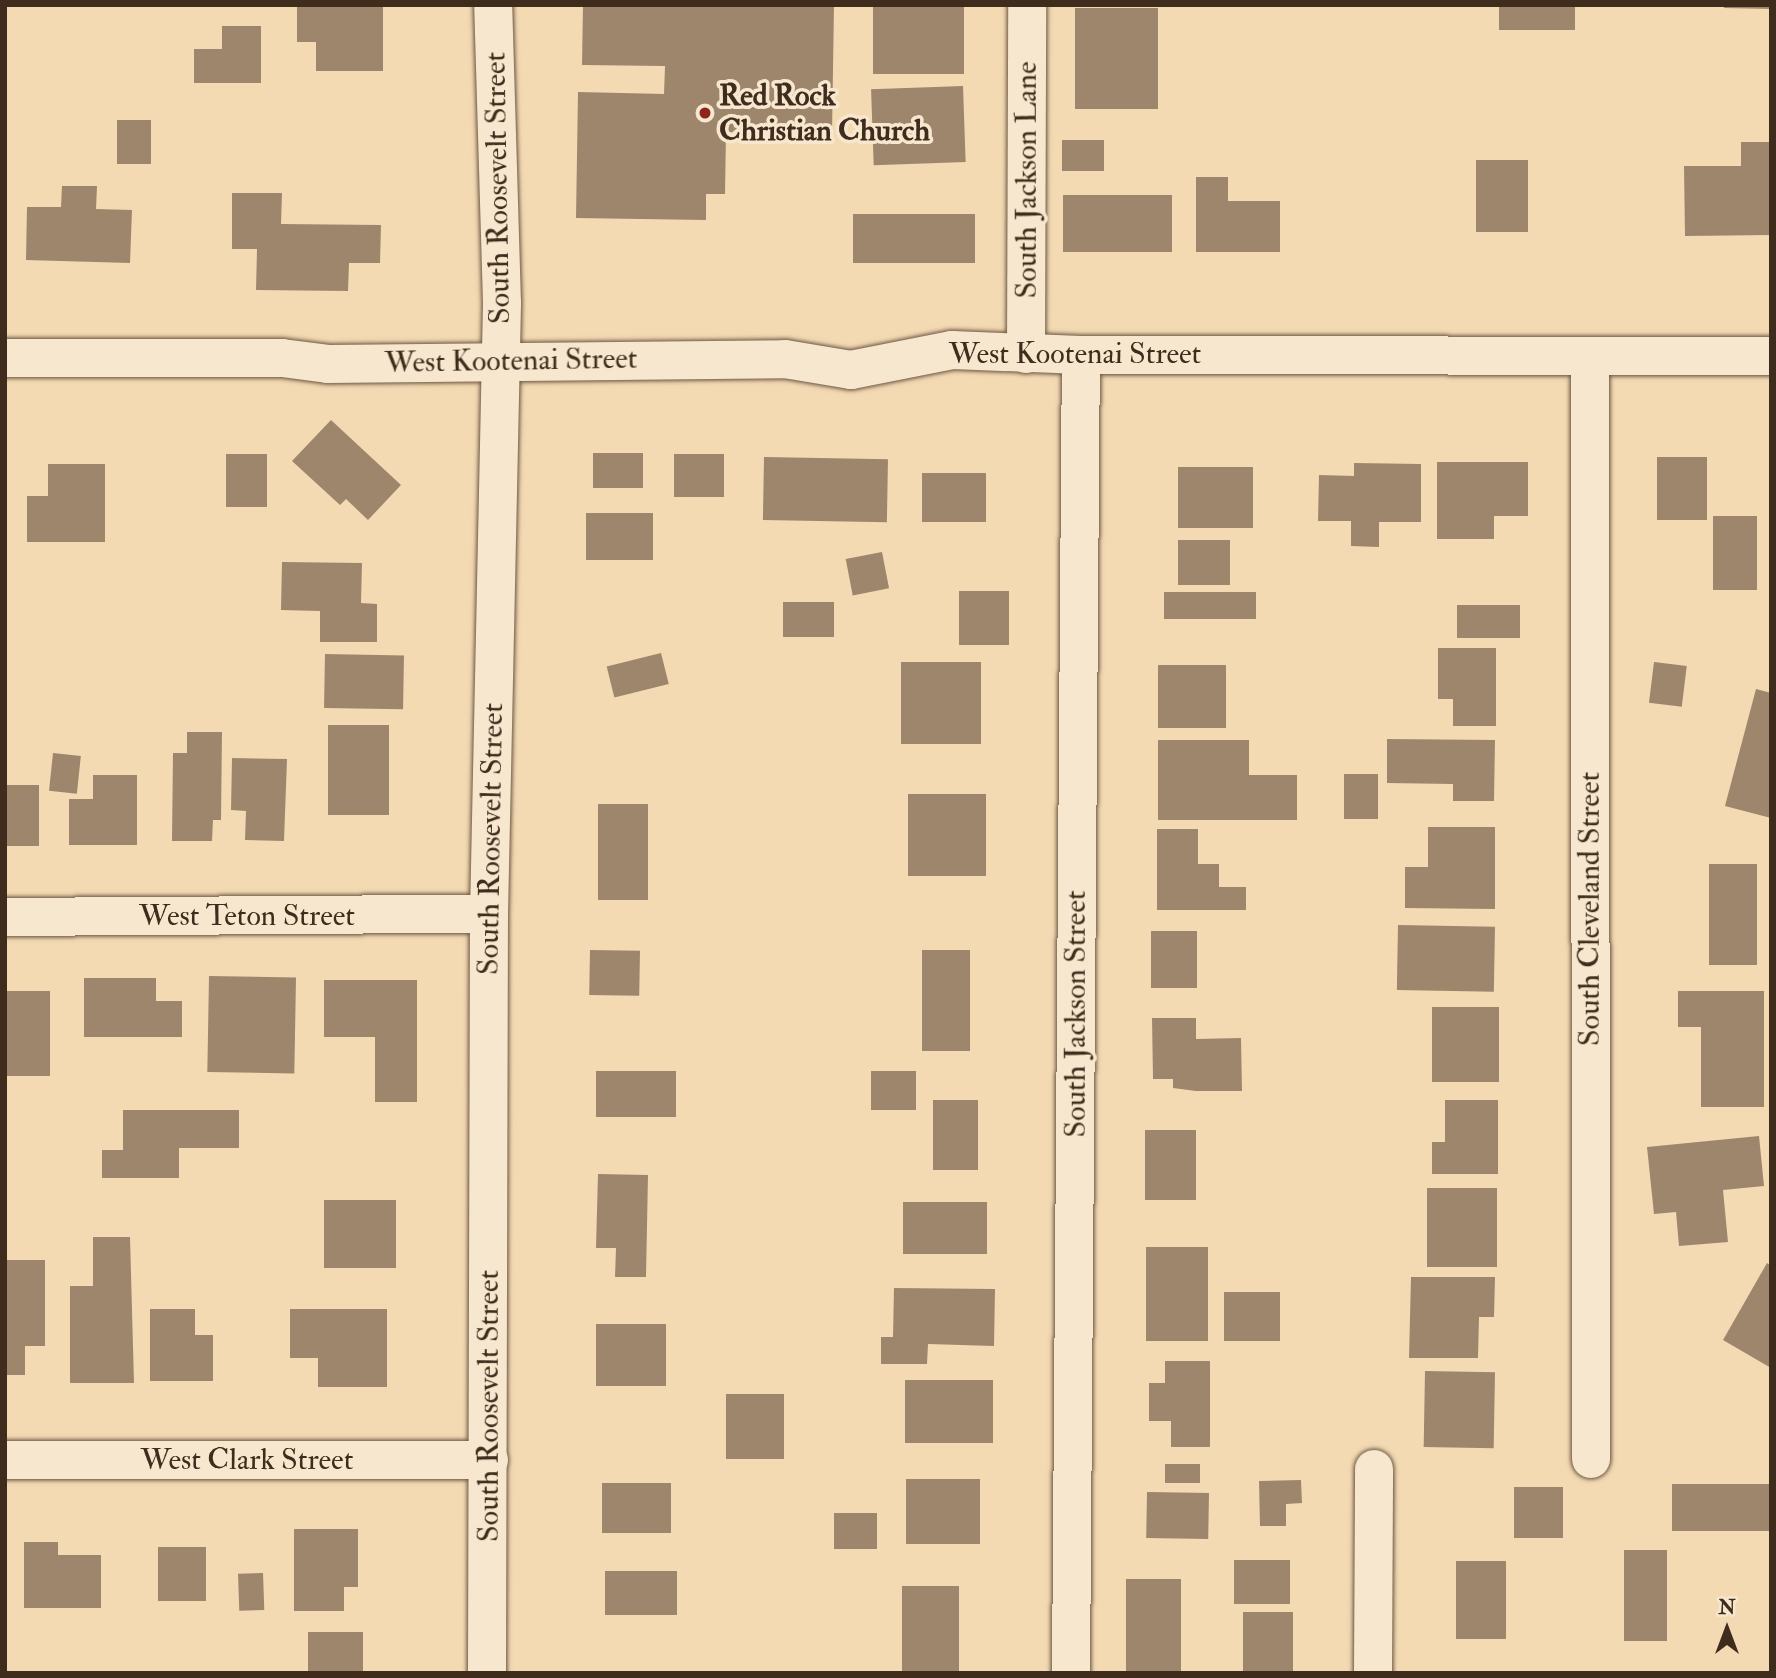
<!DOCTYPE html>
<style>
body{margin:0}
#map{position:relative;width:1776px;height:1678px;overflow:hidden;background:#f3dab3;font-family:"IM FELL Double Pica",serif}
div>[style]{position:absolute}
[style*='--x']{left:calc(var(--x)*1px);top:calc(var(--y)*1px);width:calc(var(--w)*1px);rotate:calc(var(--a)*1deg)}
.building>*{inset:0;background:#9d866b;transform-origin:0 0}
.roads{filter:drop-shadow(0 0 2px #6d5842) drop-shadow(0 0 2px #6d5842)}
.minor>*{height:38px;margin:-19px;padding:0 19px;transform-origin:19px;border-radius:19px;background:#f7e7ce}
.tertiary>*{height:38px;margin:-19px;padding:0 19px;transform-origin:19px;border-radius:19px;background:#f7e7ce}
.dots>*{width:19px;height:19px;translate:-50% -50%;box-sizing:border-box;border:4px solid #f7e7ce;border-radius:50%}
span{translate:-50% -50%;white-space:nowrap;text-align:center;line-height:1.15;-webkit-text-stroke:7px #f7e7ce;paint-order:stroke}
.poi-label{font-size:30px;color:#402c1d;font-weight:700}
.left{translate:0 -50%;text-align:left}
.street-label{font-size:30px;color:#402c1d}
.frame{position:absolute;inset:0;border:7px solid #402c1d;pointer-events:none}
.north{position:absolute;left:1692px;top:1594px;width:70px;height:70px;-webkit-text-stroke:5px #f7e7ce;paint-order:stroke;rotate:0deg;font-size:19px;font-weight:700;line-height:28px;text-align:center;color:#402c1d}
.north::after{content:'';display:block;margin:auto;width:24px;height:32px;background:#402c1d;clip-path:polygon(50% 0,100% 100%,50% 72%,0 100%)}
</style>
<div id="map">
<div class="building">
<i style="clip-path:polygon(297px 5px,383px 5px,383px 71px,316px 71px,316px 42px,297px 42px)"></i>
<i style="clip-path:polygon(583px 5px,834px 5px,832px 134px,726px 132px,725px 194px,706px 194px,706px 220px,576px 218px,578px 92px,664px 94px,665px 66px,582px 65px)"></i>
<i style="left:873px;top:5px;width:91px;height:69px"></i>
<i style="left:1499px;top:5px;width:76px;height:25px"></i>
<i style="clip-path:polygon(1724px 5px,1771px 5px,1771px 9px,1724px 8px)"></i>
<i style="left:1075px;top:8px;width:83px;height:101px"></i>
<i style="clip-path:polygon(222px 26px,261px 26px,261px 83px,194px 83px,194px 49px,222px 49px)"></i>
<i style="left:963px;top:86px;width:76px;height:92px;rotate:88deg"></i>
<i style="left:117px;top:120px;width:34px;height:44px"></i>
<i style="left:1062px;top:140px;width:42px;height:31px"></i>
<i style="clip-path:polygon(1741px 142px,1771px 142px,1771px 235px,1685px 236px,1684px 166px,1741px 166px)"></i>
<i style="left:1476px;top:160px;width:52px;height:72px"></i>
<i style="clip-path:polygon(1196px 177px,1228px 177px,1228px 201px,1280px 201px,1280px 252px,1196px 252px)"></i>
<i style="clip-path:polygon(62px 186px,97px 186px,96px 209px,132px 210px,130px 263px,26px 260px,27px 207px,61px 207px)"></i>
<i style="clip-path:polygon(232px 193px,282px 193px,281px 224px,381px 225px,380px 263px,349px 263px,348px 291px,256px 290px,257px 249px,232px 249px)"></i>
<i style="left:1063px;top:195px;width:109px;height:57px"></i>
<i style="left:853px;top:214px;width:122px;height:49px"></i>
<i style="clip-path:polygon(331px 420px,401px 485px,368px 520px,346px 499px,340px 505px,292px 461px)"></i>
<i style="left:593px;top:453px;width:50px;height:35px"></i>
<i style="left:226px;top:454px;width:41px;height:53px"></i>
<i style="left:724px;top:454px;width:43px;height:50px;rotate:90deg"></i>
<i style="left:764px;top:457px;width:124px;height:63px;rotate:1deg"></i>
<i style="left:1657px;top:457px;width:50px;height:63px"></i>
<i style="clip-path:polygon(1437px 462px,1528px 462px,1528px 516px,1494px 516px,1494px 539px,1437px 539px)"></i>
<i style="clip-path:polygon(1354px 463px,1421px 464px,1421px 522px,1379px 522px,1379px 547px,1351px 546px,1351px 521px,1318px 521px,1319px 475px,1354px 476px)"></i>
<i style="clip-path:polygon(48px 464px,105px 464px,105px 542px,27px 542px,27px 496px,48px 496px)"></i>
<i style="left:1178px;top:467px;width:75px;height:61px"></i>
<i style="left:922px;top:473px;width:64px;height:49px"></i>
<i style="left:586px;top:513px;width:67px;height:47px"></i>
<i style="left:1713px;top:516px;width:44px;height:74px"></i>
<i style="left:1178px;top:540px;width:52px;height:45px"></i>
<i style="left:882px;top:552px;width:37px;height:37px;rotate:79deg"></i>
<i style="clip-path:polygon(282px 562px,362px 563px,361px 603px,377px 604px,377px 642px,320px 642px,320px 611px,281px 610px)"></i>
<i style="left:959px;top:591px;width:50px;height:54px"></i>
<i style="left:1164px;top:592px;width:92px;height:27px"></i>
<i style="left:783px;top:602px;width:51px;height:35px"></i>
<i style="left:1457px;top:605px;width:63px;height:33px"></i>
<i style="clip-path:polygon(1438px 648px,1496px 648px,1496px 726px,1453px 726px,1453px 699px,1438px 699px)"></i>
<i style="left:661px;top:653px;width:32px;height:56px;rotate:76deg"></i>
<i style="left:325px;top:654px;width:79px;height:54px;rotate:1deg"></i>
<i style="left:901px;top:662px;width:80px;height:82px"></i>
<i style="left:1654px;top:662px;width:33px;height:41px;rotate:7deg"></i>
<i style="left:1158px;top:665px;width:68px;height:63px"></i>
<i style="clip-path:polygon(1756px 689px,1771px 693px,1771px 818px,1725px 806px)"></i>
<i style="left:328px;top:725px;width:61px;height:90px"></i>
<i style="clip-path:polygon(187px 732px,222px 732px,221px 820px,213px 820px,212px 841px,172px 841px,173px 753px,187px 753px)"></i>
<i style="clip-path:polygon(1387px 739px,1495px 740px,1494px 801px,1453px 801px,1453px 784px,1387px 783px)"></i>
<i style="clip-path:polygon(1158px 740px,1249px 740px,1249px 775px,1297px 775px,1297px 820px,1158px 820px)"></i>
<i style="left:53px;top:753px;width:28px;height:38px;rotate:6deg"></i>
<i style="clip-path:polygon(232px 758px,287px 759px,284px 841px,245px 840px,246px 811px,231px 810px)"></i>
<i style="left:1344px;top:774px;width:34px;height:45px"></i>
<i style="clip-path:polygon(93px 775px,137px 775px,137px 845px,69px 845px,69px 799px,93px 799px)"></i>
<i style="left:5px;top:785px;width:34px;height:61px"></i>
<i style="left:908px;top:794px;width:78px;height:82px"></i>
<i style="left:598px;top:804px;width:50px;height:96px"></i>
<i style="clip-path:polygon(1428px 827px,1495px 827px,1495px 909px,1405px 908px,1405px 867px,1428px 867px)"></i>
<i style="clip-path:polygon(1157px 829px,1198px 829px,1198px 864px,1219px 864px,1219px 887px,1246px 887px,1246px 910px,1157px 910px)"></i>
<i style="left:1709px;top:864px;width:48px;height:101px"></i>
<i style="left:1398px;top:925px;width:97px;height:65px;rotate:1deg"></i>
<i style="left:1151px;top:931px;width:46px;height:57px"></i>
<i style="left:590px;top:950px;width:50px;height:45px;rotate:1deg"></i>
<i style="left:922px;top:950px;width:48px;height:101px"></i>
<i style="left:209px;top:976px;width:87px;height:96px;rotate:1deg"></i>
<i style="clip-path:polygon(84px 978px,156px 978px,156px 1001px,182px 1001px,182px 1037px,84px 1037px)"></i>
<i style="clip-path:polygon(324px 980px,417px 980px,417px 1102px,375px 1102px,375px 1037px,324px 1037px)"></i>
<i style="left:5px;top:991px;width:45px;height:85px"></i>
<i style="clip-path:polygon(1678px 991px,1764px 991px,1764px 1107px,1701px 1107px,1701px 1027px,1678px 1027px)"></i>
<i style="left:1432px;top:1007px;width:67px;height:75px"></i>
<i style="clip-path:polygon(1152px 1018px,1196px 1018px,1196px 1039px,1241px 1038px,1242px 1091px,1196px 1091px,1173px 1088px,1173px 1079px,1153px 1079px)"></i>
<i style="left:596px;top:1071px;width:80px;height:46px"></i>
<i style="left:871px;top:1071px;width:45px;height:39px"></i>
<i style="left:933px;top:1100px;width:45px;height:70px"></i>
<i style="clip-path:polygon(1445px 1100px,1498px 1100px,1498px 1174px,1432px 1174px,1432px 1142px,1445px 1142px)"></i>
<i style="clip-path:polygon(123px 1110px,239px 1110px,239px 1148px,179px 1148px,179px 1178px,102px 1178px,102px 1150px,123px 1150px)"></i>
<i style="left:1145px;top:1130px;width:51px;height:70px"></i>
<i style="clip-path:polygon(1759px 1136px,1764px 1186px,1723px 1190px,1728px 1242px,1679px 1246px,1676px 1212px,1654px 1214px,1647px 1147px)"></i>
<i style="clip-path:polygon(598px 1174px,648px 1175px,646px 1277px,615px 1277px,616px 1248px,596px 1248px)"></i>
<i style="left:1427px;top:1188px;width:70px;height:79px"></i>
<i style="left:324px;top:1200px;width:72px;height:68px"></i>
<i style="left:903px;top:1202px;width:84px;height:52px"></i>
<i style="clip-path:polygon(93px 1237px,130px 1237px,134px 1383px,70px 1383px,70px 1286px,93px 1286px)"></i>
<i style="left:1146px;top:1247px;width:62px;height:94px"></i>
<i style="clip-path:polygon(5px 1260px,45px 1260px,45px 1346px,25px 1346px,25px 1375px,5px 1375px)"></i>
<i style="clip-path:polygon(1767px 1263px,1771px 1266px,1771px 1368px,1723px 1340px)"></i>
<i style="clip-path:polygon(1411px 1277px,1495px 1277px,1494px 1317px,1479px 1317px,1478px 1358px,1409px 1358px)"></i>
<i style="clip-path:polygon(894px 1288px,995px 1289px,994px 1346px,928px 1344px,927px 1364px,881px 1364px,881px 1337px,893px 1337px)"></i>
<i style="left:1224px;top:1292px;width:56px;height:49px"></i>
<i style="clip-path:polygon(150px 1309px,195px 1309px,195px 1335px,213px 1335px,213px 1381px,150px 1381px)"></i>
<i style="clip-path:polygon(290px 1309px,387px 1309px,387px 1387px,318px 1387px,318px 1358px,290px 1358px)"></i>
<i style="left:596px;top:1324px;width:70px;height:62px"></i>
<i style="clip-path:polygon(1165px 1361px,1210px 1361px,1210px 1447px,1171px 1447px,1171px 1421px,1149px 1421px,1149px 1383px,1165px 1383px)"></i>
<i style="left:1425px;top:1371px;width:70px;height:76px;rotate:1deg"></i>
<i style="left:905px;top:1380px;width:88px;height:63px"></i>
<i style="left:726px;top:1394px;width:58px;height:65px"></i>
<i style="left:1165px;top:1464px;width:35px;height:19px"></i>
<i style="left:906px;top:1479px;width:74px;height:65px"></i>
<i style="clip-path:polygon(1301px 1480px,1302px 1503px,1286px 1504px,1286px 1526px,1260px 1526px,1259px 1481px)"></i>
<i style="left:602px;top:1483px;width:69px;height:50px"></i>
<i style="left:1672px;top:1484px;width:99px;height:47px"></i>
<i style="left:1514px;top:1487px;width:49px;height:51px"></i>
<i style="left:1147px;top:1492px;width:62px;height:46px;rotate:1deg"></i>
<i style="left:834px;top:1513px;width:43px;height:36px"></i>
<i style="clip-path:polygon(294px 1529px,358px 1529px,358px 1587px,344px 1587px,344px 1611px,294px 1611px)"></i>
<i style="clip-path:polygon(24px 1542px,58px 1542px,58px 1555px,101px 1555px,101px 1608px,24px 1608px)"></i>
<i style="left:158px;top:1547px;width:48px;height:54px"></i>
<i style="left:1624px;top:1550px;width:43px;height:91px"></i>
<i style="left:1234px;top:1560px;width:56px;height:44px"></i>
<i style="left:1456px;top:1561px;width:50px;height:78px"></i>
<i style="left:605px;top:1571px;width:72px;height:44px"></i>
<i style="left:263px;top:1573px;width:37px;height:25px;rotate:88deg"></i>
<i style="left:1126px;top:1579px;width:55px;height:94px"></i>
<i style="left:902px;top:1586px;width:57px;height:87px"></i>
<i style="left:1243px;top:1612px;width:50px;height:61px"></i>
<i style="left:308px;top:1632px;width:55px;height:41px"></i>
</div>
<div class="roads">
<div class="minor">
<i style="--x:1026;--y:354;--w:349;--a:-89.8"></i>
<i style="--x:1590;--y:359;--w:1100;--a:89.95"></i>
<i style="--x:5;--y:917;--w:484;--a:-0.4"></i>
<i style="--x:5;--y:1460;--w:484;--a:0"></i>
<i style="--x:1071;--y:1673;--w:1318;--a:-89.57"></i>
<i style="--x:1373;--y:1673;--w:204;--a:-89.7"></i>
</div>
<div class="tertiary">
<i style="--x:5;--y:358;--w:277;--a:0"></i>
<i style="--x:282;--y:358;--w:46;--a:7.4"></i>
<i style="--x:328;--y:364;--w:457;--a:-0.6"></i>
<i style="--x:785;--y:359;--w:67;--a:9.5"></i>
<i style="--x:851;--y:370;--w:103;--a:-11.2"></i>
<i style="--x:952;--y:350;--w:129;--a:2.2"></i>
<i style="--x:1081;--y:355;--w:690;--a:0.08"></i>
<i style="--x:487;--y:1673;--w:759;--a:-89.85"></i>
<i style="--x:489;--y:914;--w:611;--a:-88.78"></i>
<i style="--x:502;--y:303;--w:298;--a:-91.7"></i>
</div>
</div>
<div class="dots">
<i style="left:705px;top:113px;background:#8f2418"></i>
</div>
<div class="poi-label">
<span class="left" style="left:719px;top:113px">Red Rock<br>Christian Church</span>
</div>
<div class="street-label">
<span style="left:1027px;top:180px;rotate:-90deg">South Jackson Lane</span>
<span style="left:498px;top:188px;rotate:-91deg">South Roosevelt Street</span>
<span style="left:1075px;top:354px">West Kootenai Street</span>
<span style="left:511px;top:361px;rotate:-1deg">West Kootenai Street</span>
<span style="left:491px;top:839px;rotate:-89deg">South Roosevelt Street</span>
<span style="left:1590px;top:909px;rotate:-90deg">South Cleveland Street</span>
<span style="left:247px;top:916px">West Teton Street</span>
<span style="left:1076px;top:1014px;rotate:-90deg">South Jackson Street</span>
<span style="left:489px;top:1406px;rotate:-90deg">South Roosevelt Street</span>
<span style="left:247px;top:1460px">West Clark Street</span>
</div>
<div class="frame"></div>
<div class="north">N</div>
</div>
